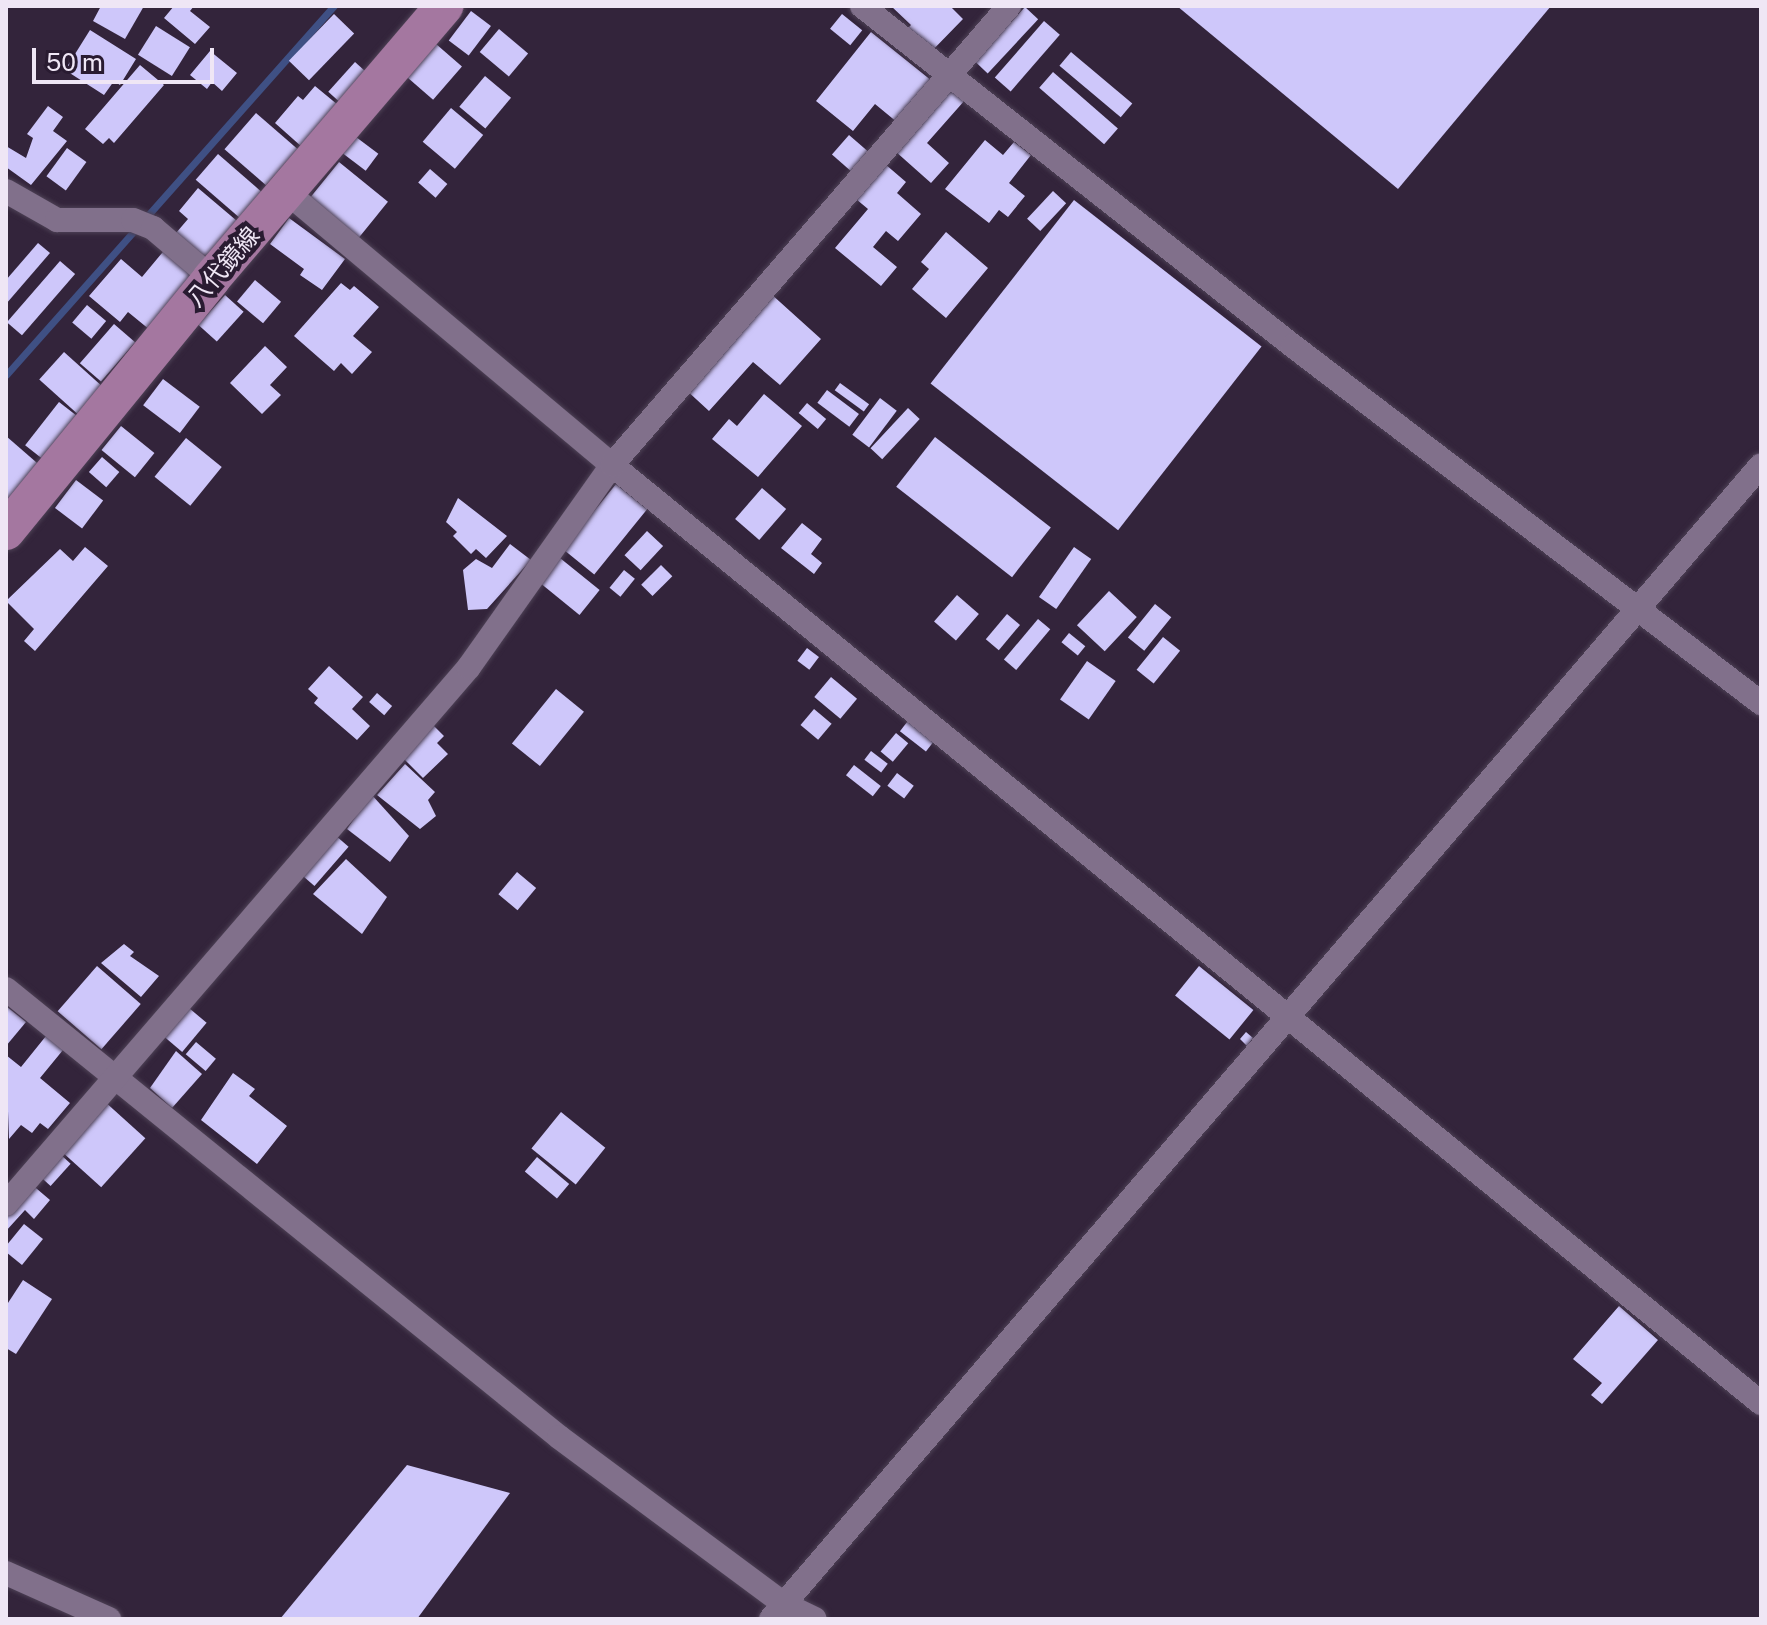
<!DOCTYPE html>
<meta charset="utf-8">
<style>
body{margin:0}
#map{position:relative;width:1767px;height:1625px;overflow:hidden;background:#33243b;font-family:"Public Sans","Noto Sans JP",sans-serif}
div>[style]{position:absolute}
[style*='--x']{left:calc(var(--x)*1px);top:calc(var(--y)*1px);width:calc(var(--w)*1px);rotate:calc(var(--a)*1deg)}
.stream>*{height:7px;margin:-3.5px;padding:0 3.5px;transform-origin:3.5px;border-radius:3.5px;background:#3f5084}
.building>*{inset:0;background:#cec7fa;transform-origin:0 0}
.roads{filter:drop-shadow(0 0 2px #4d4155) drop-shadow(0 0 2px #4d4155)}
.minor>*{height:24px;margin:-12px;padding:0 12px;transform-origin:12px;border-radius:12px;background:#81708b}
.primary>*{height:38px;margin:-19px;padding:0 19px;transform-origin:19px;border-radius:19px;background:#a477a0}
span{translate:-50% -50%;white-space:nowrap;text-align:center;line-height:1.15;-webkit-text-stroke:8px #291b31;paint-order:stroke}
.street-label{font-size:24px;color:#efe6f5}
.frame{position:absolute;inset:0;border:8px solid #efe6f5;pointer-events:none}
.scale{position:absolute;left:32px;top:48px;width:182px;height:36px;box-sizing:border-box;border:4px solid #efe6f5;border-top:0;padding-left:10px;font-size:24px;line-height:28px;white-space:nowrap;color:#efe6f5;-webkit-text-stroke:6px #291b31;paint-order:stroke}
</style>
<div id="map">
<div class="stream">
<i style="--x:6;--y:375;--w:494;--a:-48.4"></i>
</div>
<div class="building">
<i style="clip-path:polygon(101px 6px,144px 6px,125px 39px,93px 21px)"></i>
<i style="clip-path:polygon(174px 6px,194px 6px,190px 11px,210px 27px,195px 44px,164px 18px)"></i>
<i style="clip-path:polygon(891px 6px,950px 6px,963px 19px,926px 57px,902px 34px,911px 25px)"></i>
<i style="clip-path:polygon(1177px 6px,1551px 6px,1398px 189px)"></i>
<i style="left:1025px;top:7px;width:18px;height:74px;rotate:43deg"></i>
<i style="left:471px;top:11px;width:25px;height:37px;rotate:37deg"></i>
<i style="left:334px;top:14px;width:28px;height:65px;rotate:44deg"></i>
<i style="left:842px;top:14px;width:26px;height:19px;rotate:39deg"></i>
<i style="left:1044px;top:21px;width:21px;height:75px;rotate:41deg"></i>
<i style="left:156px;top:26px;width:40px;height:34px;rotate:32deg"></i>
<i style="left:499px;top:29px;width:38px;height:30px;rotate:40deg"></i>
<i style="clip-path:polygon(90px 30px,136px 59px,120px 85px,114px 81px,104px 95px,65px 70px)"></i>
<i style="clip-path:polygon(871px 32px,932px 81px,898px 123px,875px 104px,853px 131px,816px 101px)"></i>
<i style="left:428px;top:37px;width:45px;height:44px;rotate:41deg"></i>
<i style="clip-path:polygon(210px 51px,237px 73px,222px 91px,212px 82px,207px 89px,190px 75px)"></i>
<i style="left:1071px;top:52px;width:80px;height:18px;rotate:40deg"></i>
<i style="left:355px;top:62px;width:25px;height:40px;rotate:42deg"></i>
<i style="clip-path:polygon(140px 65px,164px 85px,114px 143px,109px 138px,103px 144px,85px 129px)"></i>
<i style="left:1053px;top:72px;width:86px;height:21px;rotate:41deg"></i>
<i style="left:485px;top:76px;width:34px;height:40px;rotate:40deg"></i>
<i style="clip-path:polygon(315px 86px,338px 105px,302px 147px,275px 123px,298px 96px,303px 100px)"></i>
<i style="clip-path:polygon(950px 87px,965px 100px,927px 143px,949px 163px,931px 183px,895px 151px)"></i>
<i style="clip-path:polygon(48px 106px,63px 117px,53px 131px,67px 141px,31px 185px,6px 167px,6px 146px,26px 158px,33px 138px,27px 134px)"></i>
<i style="left:451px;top:108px;width:42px;height:44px;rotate:40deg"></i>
<i style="left:256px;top:113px;width:55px;height:48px;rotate:41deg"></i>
<i style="left:348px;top:131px;width:38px;height:21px;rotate:37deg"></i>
<i style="left:849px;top:135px;width:28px;height:26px;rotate:41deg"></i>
<i style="clip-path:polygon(985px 140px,1003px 155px,1014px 142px,1031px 155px,1009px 183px,1025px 196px,1008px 217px,999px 210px,989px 223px,945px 189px)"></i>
<i style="left:67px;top:148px;width:24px;height:35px;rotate:36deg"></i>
<i style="left:218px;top:154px;width:62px;height:34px;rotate:41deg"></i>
<i style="left:339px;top:162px;width:63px;height:47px;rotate:39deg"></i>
<i style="clip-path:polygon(885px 164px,906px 182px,897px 193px,921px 214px,898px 241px,886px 231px,873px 247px,897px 267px,881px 286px,835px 248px,868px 209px,856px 199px)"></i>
<i style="left:430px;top:169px;width:23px;height:18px;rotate:41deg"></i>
<i style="clip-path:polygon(198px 188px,237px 221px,206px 258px,176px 233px,188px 219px,179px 211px)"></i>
<i style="left:1053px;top:191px;width:18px;height:38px;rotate:43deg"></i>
<i style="left:1074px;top:200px;width:238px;height:233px;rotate:38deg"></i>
<i style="clip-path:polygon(289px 218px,345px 259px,322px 290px,300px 275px,304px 269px,270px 244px)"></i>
<i style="clip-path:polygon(946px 232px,988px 268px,946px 318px,912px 289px,929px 269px,921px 262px)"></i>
<i style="clip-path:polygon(38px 243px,50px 253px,6px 304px,6px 280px)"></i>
<i style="clip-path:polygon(167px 247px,198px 273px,150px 330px,128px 312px,120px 322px,89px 296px,121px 259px,142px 277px)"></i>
<i style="left:60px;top:261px;width:20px;height:81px;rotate:41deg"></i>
<i style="left:255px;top:280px;width:34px;height:28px;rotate:40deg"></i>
<i style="clip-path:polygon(341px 283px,350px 290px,354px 286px,379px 307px,353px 336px,372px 352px,352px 374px,341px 363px,334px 371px,294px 336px)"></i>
<i style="clip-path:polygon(770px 293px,821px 339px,780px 385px,753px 362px,709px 411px,684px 388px)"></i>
<i style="left:225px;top:295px;width:25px;height:40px;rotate:42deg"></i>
<i style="left:87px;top:305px;width:25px;height:23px;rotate:40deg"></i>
<i style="left:114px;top:324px;width:28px;height:52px;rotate:41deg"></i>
<i style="clip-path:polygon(265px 346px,287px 367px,270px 385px,281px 395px,262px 414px,230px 383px)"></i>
<i style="left:64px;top:352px;width:64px;height:37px;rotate:42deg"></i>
<i style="left:163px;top:379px;width:46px;height:33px;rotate:37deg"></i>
<i style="left:840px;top:383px;width:36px;height:9px;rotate:36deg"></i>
<i style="left:827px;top:390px;width:40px;height:16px;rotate:37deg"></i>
<i style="clip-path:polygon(764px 394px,802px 426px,758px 477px,712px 439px,729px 419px,737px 426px)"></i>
<i style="left:880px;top:398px;width:21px;height:46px;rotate:37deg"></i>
<i style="left:59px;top:402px;width:29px;height:55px;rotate:38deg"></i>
<i style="left:807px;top:403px;width:25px;height:13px;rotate:40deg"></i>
<i style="left:908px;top:408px;width:16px;height:55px;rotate:43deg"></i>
<i style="left:121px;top:426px;width:43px;height:31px;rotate:39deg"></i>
<i style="clip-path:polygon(6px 436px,44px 469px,14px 503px,6px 496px)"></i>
<i style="left:935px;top:437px;width:147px;height:63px;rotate:38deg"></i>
<i style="left:186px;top:438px;width:46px;height:50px;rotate:39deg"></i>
<i style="left:102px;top:457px;width:23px;height:20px;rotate:41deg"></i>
<i style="left:76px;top:480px;width:34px;height:35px;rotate:37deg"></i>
<i style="left:616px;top:484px;width:40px;height:84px;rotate:39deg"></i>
<i style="left:762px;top:488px;width:32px;height:41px;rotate:41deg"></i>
<i style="clip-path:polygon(458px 498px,507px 536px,486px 558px,476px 549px,471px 554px,453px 536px,457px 532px,446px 522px)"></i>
<i style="clip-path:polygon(802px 523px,822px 539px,811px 554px,822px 563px,814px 574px,781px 548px)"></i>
<i style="left:647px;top:531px;width:22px;height:33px;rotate:43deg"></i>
<i style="clip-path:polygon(510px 544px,531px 560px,487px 609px,468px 610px,463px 570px,476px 559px,492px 568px)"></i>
<i style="clip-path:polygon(85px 547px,108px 566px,35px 651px,24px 641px,34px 629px,6px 601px,60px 549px,73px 561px)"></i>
<i style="left:1074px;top:547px;width:21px;height:61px;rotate:35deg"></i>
<i style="left:560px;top:558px;width:51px;height:32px;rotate:39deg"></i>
<i style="left:661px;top:565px;width:16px;height:28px;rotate:45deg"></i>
<i style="left:624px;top:570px;width:14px;height:23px;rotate:39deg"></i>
<i style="left:1109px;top:591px;width:38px;height:47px;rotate:43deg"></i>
<i style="left:957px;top:595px;width:29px;height:35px;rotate:41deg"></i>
<i style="left:1155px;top:604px;width:21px;height:43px;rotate:39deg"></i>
<i style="left:1007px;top:614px;width:17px;height:33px;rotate:40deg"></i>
<i style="left:1038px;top:619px;width:16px;height:53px;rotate:40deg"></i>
<i style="left:1069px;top:633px;width:21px;height:12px;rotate:39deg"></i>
<i style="left:1163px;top:637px;width:22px;height:42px;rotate:39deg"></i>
<i style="left:807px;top:648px;width:15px;height:16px;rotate:37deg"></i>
<i style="left:1087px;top:661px;width:35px;height:47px;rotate:35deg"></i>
<i style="clip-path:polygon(329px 666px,363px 697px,352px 709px,370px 726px,357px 740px,314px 703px,318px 698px,308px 689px)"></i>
<i style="left:831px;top:677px;width:34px;height:26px;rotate:40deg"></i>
<i style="left:556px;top:689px;width:36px;height:70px;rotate:39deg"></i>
<i style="left:377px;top:693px;width:20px;height:12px;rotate:41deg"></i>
<i style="left:814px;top:709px;width:23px;height:21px;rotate:40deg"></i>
<i style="left:911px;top:717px;width:33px;height:18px;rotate:38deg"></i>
<i style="clip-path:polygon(432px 724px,444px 736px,437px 743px,448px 754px,423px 778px,400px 755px)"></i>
<i style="left:896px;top:733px;width:16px;height:24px;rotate:40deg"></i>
<i style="left:871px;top:751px;width:21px;height:11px;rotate:37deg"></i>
<i style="clip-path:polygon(405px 764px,435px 792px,428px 800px,436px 816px,420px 829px,377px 795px)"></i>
<i style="left:854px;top:765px;width:34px;height:13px;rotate:38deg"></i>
<i style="left:897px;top:773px;width:21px;height:16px;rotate:37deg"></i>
<i style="clip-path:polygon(371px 794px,409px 836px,390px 862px,347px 829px)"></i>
<i style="left:335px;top:835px;width:18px;height:52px;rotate:41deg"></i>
<i style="clip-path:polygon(346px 859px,387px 897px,362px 934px,313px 894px)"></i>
<i style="left:517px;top:872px;width:25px;height:29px;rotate:40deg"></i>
<i style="clip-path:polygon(124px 944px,134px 952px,130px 956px,159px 976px,141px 997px,101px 963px)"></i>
<i style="left:97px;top:966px;width:58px;height:60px;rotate:41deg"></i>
<i style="left:1199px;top:966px;width:70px;height:38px;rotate:39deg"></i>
<i style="clip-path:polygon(6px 1006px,26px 1022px,6px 1046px)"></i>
<i style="left:189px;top:1008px;width:23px;height:38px;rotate:40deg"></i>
<i style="clip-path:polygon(1246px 1032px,1253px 1038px,1247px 1046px,1240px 1039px)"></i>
<i style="clip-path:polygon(46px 1036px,63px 1050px,40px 1078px,70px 1103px,48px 1129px,40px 1123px,32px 1133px,21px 1125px,9px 1139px,6px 1055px,21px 1067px)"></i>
<i style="left:196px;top:1042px;width:26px;height:16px;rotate:40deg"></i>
<i style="clip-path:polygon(176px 1051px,202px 1074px,172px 1108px,150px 1088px)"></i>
<i style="clip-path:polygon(233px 1073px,255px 1089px,249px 1096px,287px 1126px,257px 1164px,201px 1120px)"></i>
<i style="left:103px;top:1100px;width:57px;height:66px;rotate:42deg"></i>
<i style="left:561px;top:1112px;width:57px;height:47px;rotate:39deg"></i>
<i style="left:61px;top:1155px;width:13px;height:30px;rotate:42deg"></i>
<i style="left:537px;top:1157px;width:42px;height:19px;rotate:40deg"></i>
<i style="clip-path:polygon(30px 1183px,50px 1200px,34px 1219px,25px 1210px,6px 1231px,6px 1211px)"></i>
<i style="clip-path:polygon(24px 1224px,43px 1239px,22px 1265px,6px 1252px,6px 1246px)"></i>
<i style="clip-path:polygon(23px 1280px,52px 1299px,16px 1354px,6px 1348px,6px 1306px)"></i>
<i style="clip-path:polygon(1619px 1306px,1658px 1340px,1602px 1404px,1591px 1395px,1602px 1383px,1573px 1359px)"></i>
<i style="clip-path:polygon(407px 1465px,510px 1493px,417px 1619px,280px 1619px)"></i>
</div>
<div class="roads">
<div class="minor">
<i style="--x:862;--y:6;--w:549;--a:38.27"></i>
<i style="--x:1293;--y:346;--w:589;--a:37.34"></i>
<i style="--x:6;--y:191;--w:59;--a:29.6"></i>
<i style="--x:57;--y:220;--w:76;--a:0"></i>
<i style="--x:133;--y:220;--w:22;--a:22"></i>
<i style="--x:153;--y:228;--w:77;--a:40.3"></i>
<i style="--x:289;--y:194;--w:422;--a:40"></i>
<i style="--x:612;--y:465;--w:1483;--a:39.23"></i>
<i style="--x:6;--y:989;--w:712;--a:39.01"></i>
<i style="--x:559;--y:1437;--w:280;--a:36.6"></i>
<i style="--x:784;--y:1604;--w:34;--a:26"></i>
<i style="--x:6;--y:1204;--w:709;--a:-49.23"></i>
<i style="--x:469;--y:667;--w:247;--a:-54.7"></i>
<i style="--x:612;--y:465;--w:607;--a:-49.14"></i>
<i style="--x:6;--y:1573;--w:113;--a:24.1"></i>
<i style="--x:771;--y:1619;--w:1520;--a:-49.37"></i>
</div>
<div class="primary">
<i style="--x:6;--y:531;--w:326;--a:-50.8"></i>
<i style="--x:212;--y:278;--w:358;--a:-49.5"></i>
</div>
</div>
<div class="street-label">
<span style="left:223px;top:267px;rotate:-49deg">八代鏡線</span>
</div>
<div class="frame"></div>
<div class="scale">50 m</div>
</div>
